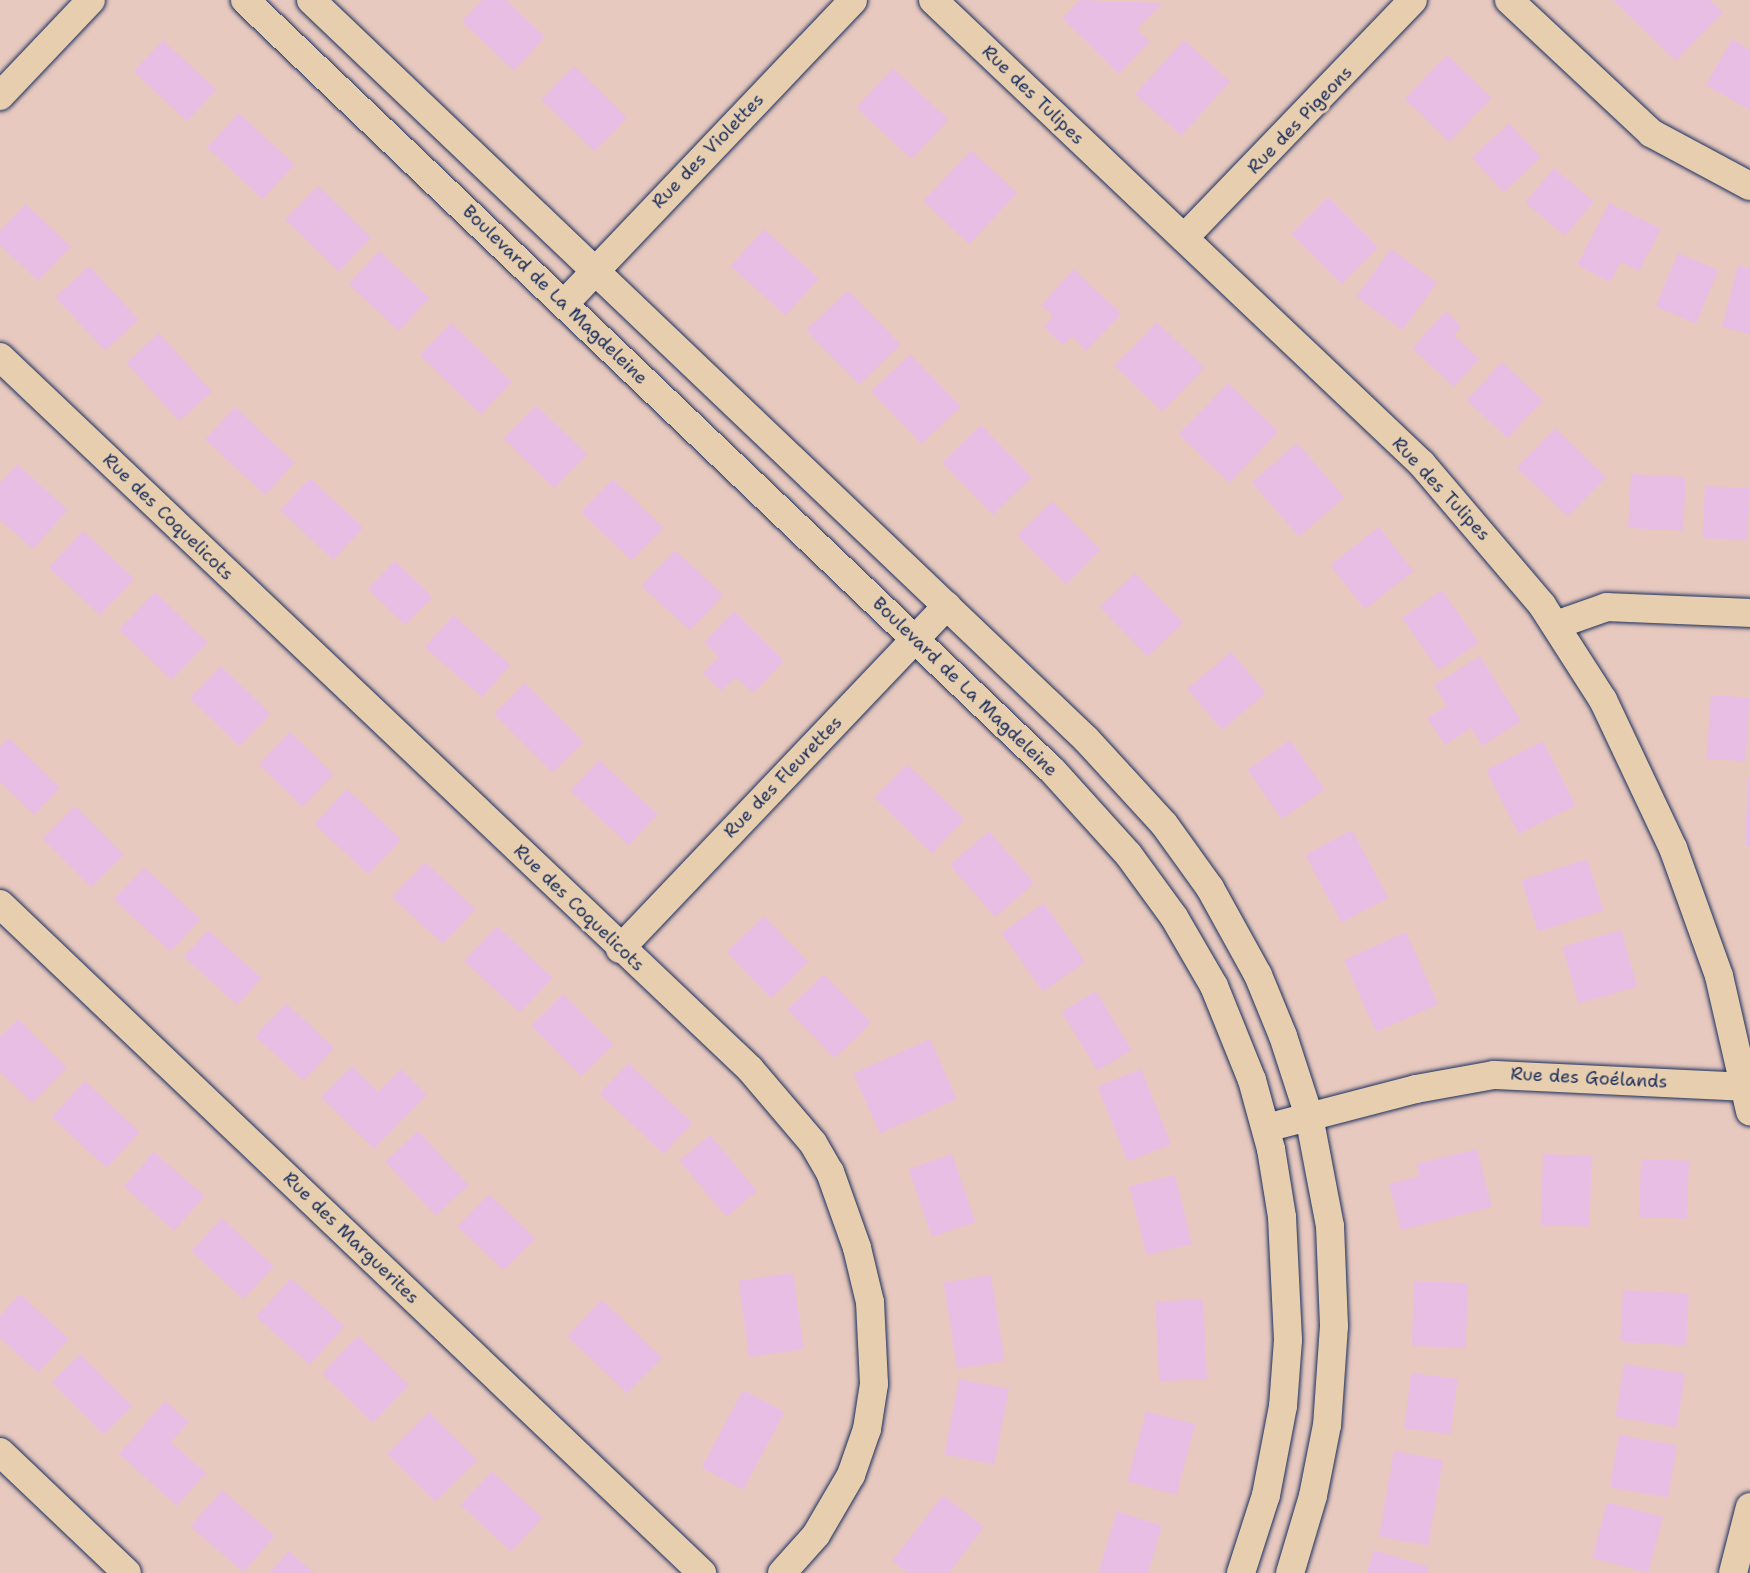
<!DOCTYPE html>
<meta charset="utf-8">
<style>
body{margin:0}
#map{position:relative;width:1750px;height:1573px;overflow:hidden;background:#e8c9bf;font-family:"Shantell Sans",sans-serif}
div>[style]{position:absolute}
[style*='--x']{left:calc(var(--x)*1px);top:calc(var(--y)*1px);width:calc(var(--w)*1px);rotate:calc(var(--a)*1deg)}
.building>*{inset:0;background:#e9bee5;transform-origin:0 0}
.roads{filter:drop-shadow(0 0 2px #1b2f5e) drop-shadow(0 0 2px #1b2f5e)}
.street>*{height:28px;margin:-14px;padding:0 14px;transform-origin:14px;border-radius:14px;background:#e7ceaf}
span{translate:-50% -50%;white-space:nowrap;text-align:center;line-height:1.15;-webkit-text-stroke:6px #e7ceaf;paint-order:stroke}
.street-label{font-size:18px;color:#1b2f5e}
</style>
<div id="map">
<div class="building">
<i style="clip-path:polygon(482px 0,506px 0,545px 37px,514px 71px,462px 21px)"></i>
<i style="clip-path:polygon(1080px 0,1163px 3px,1137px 29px,1150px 42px,1119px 74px,1062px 18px)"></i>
<i style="clip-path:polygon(1613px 0,1710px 0,1723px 12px,1676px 61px)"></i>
<i style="clip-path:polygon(1732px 39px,1750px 50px,1750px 110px,1706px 85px)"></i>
<i style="left:163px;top:40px;width:73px;height:43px;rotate:43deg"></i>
<i style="left:1184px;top:40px;width:62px;height:73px;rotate:42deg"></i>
<i style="left:1447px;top:55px;width:62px;height:61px;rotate:44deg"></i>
<i style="left:574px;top:66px;width:74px;height:47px;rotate:44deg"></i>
<i style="left:893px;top:68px;width:76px;height:54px;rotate:43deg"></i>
<i style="left:239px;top:113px;width:76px;height:47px;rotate:43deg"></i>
<i style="left:1509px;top:123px;width:47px;height:51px;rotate:47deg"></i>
<i style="left:971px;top:150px;width:63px;height:70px;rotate:43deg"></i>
<i style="left:1554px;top:168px;width:52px;height:45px;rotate:40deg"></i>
<i style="left:318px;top:186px;width:74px;height:47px;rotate:44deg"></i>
<i style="left:1328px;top:197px;width:71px;height:52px;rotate:45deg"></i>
<i style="clip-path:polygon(1609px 203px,1661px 229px,1639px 271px,1621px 262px,1610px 282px,1577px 265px)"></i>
<i style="clip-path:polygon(26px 204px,71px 247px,38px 281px,0 245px,0 231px)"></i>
<i style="left:764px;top:229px;width:74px;height:50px;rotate:42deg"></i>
<i style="left:1391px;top:249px;width:57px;height:59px;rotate:36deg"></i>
<i style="left:379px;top:251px;width:69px;height:45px;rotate:43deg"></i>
<i style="left:1678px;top:253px;width:44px;height:58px;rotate:23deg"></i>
<i style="clip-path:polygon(1738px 265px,1750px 268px,1750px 334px,1722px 327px)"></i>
<i style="left:89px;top:266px;width:73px;height:46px;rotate:47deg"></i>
<i style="clip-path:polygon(1074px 269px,1121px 314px,1086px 351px,1072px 336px,1063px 345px,1044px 327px,1053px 316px,1041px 305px)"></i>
<i style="left:848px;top:290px;width:76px;height:58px;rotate:46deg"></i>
<i style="clip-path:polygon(1446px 311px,1461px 326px,1454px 335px,1479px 359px,1454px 387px,1412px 348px)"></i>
<i style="left:1157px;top:322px;width:66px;height:61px;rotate:44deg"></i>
<i style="left:451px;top:323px;width:85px;height:45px;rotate:44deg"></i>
<i style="left:159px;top:333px;width:79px;height:44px;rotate:48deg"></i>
<i style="left:910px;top:354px;width:73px;height:54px;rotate:46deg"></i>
<i style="left:1502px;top:362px;width:56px;height:52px;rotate:43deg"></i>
<i style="left:1228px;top:383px;width:70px;height:71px;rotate:44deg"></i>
<i style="left:536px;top:405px;width:71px;height:47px;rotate:44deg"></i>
<i style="left:235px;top:407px;width:82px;height:44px;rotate:43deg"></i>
<i style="left:981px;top:425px;width:73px;height:54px;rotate:46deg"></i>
<i style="left:1555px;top:428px;width:71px;height:55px;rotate:44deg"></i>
<i style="left:1297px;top:443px;width:72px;height:60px;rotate:49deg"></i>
<i style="clip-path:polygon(17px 464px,68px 510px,33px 549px,0 520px,0 483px)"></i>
<i style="left:1631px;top:474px;width:55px;height:54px;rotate:3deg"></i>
<i style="left:310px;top:478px;width:73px;height:44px;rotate:43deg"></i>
<i style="left:613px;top:479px;width:70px;height:46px;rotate:44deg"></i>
<i style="left:1705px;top:486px;width:45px;height:52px;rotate:3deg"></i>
<i style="left:1052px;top:501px;width:69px;height:49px;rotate:45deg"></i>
<i style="left:1379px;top:527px;width:56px;height:62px;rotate:52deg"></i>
<i style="left:83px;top:531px;width:70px;height:50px;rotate:43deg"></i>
<i style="left:675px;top:550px;width:66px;height:49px;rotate:43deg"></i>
<i style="left:395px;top:561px;width:52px;height:39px;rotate:44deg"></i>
<i style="left:1135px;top:573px;width:69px;height:49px;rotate:46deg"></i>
<i style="left:1442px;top:590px;width:64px;height:49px;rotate:55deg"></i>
<i style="left:155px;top:592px;width:73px;height:52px;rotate:44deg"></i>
<i style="clip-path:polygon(734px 611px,784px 661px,753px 693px,736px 677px,721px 691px,703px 673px,719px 657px,704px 642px)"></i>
<i style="left:453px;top:615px;width:76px;height:43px;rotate:41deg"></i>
<i style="left:1231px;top:652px;width:54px;height:57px;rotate:50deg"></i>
<i style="clip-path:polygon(1480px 656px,1521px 721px,1482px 746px,1471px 728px,1445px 745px,1427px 718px,1447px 706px,1434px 685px)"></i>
<i style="left:221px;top:666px;width:69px;height:45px;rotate:44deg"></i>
<i style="left:525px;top:683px;width:83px;height:44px;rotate:45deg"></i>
<i style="left:1711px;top:695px;width:39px;height:64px;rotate:4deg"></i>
<i style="left:290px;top:732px;width:61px;height:45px;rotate:44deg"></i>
<i style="clip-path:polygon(9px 738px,60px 788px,34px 815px,0 782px,0 747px)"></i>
<i style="left:1290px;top:740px;width:60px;height:52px;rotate:55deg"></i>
<i style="left:1543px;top:741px;width:72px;height:64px;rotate:63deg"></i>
<i style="left:599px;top:760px;width:80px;height:42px;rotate:43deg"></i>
<i style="left:907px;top:764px;width:80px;height:47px;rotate:44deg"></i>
<i style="clip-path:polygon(1748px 778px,1750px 778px,1750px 846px,1745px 846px)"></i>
<i style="left:347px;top:789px;width:74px;height:48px;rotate:43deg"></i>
<i style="left:75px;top:806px;width:69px;height:46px;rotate:45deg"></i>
<i style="left:1352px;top:830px;width:77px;height:53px;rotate:62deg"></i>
<i style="left:989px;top:831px;width:69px;height:52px;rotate:49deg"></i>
<i style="left:1587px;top:859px;width:54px;height:69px;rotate:72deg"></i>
<i style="left:425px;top:862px;width:69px;height:48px;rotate:43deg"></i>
<i style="left:144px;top:867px;width:77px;height:44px;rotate:43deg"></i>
<i style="left:1044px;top:903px;width:72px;height:52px;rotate:55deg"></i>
<i style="left:764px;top:916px;width:64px;height:52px;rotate:46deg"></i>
<i style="left:497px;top:926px;width:76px;height:48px;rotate:43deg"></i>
<i style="left:208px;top:930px;width:72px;height:36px;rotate:42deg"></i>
<i style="left:1621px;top:930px;width:59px;height:61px;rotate:74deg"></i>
<i style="left:1406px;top:932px;width:79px;height:68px;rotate:66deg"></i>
<i style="left:824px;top:974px;width:68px;height:51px;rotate:46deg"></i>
<i style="left:1096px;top:991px;width:69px;height:40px;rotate:59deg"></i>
<i style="left:563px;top:994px;width:71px;height:45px;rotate:45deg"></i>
<i style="left:286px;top:1003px;width:66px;height:45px;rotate:43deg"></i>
<i style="clip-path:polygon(18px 1019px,67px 1068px,32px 1103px,0 1072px,0 1037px)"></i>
<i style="left:930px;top:1039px;width:66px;height:84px;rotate:66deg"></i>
<i style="left:628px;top:1063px;width:88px;height:42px;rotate:43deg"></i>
<i style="clip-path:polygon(352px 1066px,378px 1092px,401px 1069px,427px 1095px,374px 1149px,321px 1097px)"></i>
<i style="left:1141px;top:1069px;width:81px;height:47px;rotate:68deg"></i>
<i style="left:85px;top:1081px;width:75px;height:49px;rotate:43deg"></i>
<i style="left:418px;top:1131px;width:74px;height:45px;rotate:47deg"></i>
<i style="left:710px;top:1135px;width:73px;height:40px;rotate:50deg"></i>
<i style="clip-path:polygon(1477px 1149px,1492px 1207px,1401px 1230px,1389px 1184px,1420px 1176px,1416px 1164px)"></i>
<i style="left:154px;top:1152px;width:67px;height:46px;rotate:41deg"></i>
<i style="left:952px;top:1154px;width:72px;height:46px;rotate:71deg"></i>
<i style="left:1543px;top:1154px;width:49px;height:71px;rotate:2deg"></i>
<i style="left:1641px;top:1159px;width:48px;height:58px;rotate:2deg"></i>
<i style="left:1175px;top:1175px;width:71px;height:47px;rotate:76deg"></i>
<i style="left:489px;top:1194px;width:64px;height:45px;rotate:44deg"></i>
<i style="left:222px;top:1218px;width:71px;height:45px;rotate:43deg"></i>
<i style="left:793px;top:1273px;width:77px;height:55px;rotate:82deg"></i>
<i style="left:991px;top:1275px;width:87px;height:48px;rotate:81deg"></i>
<i style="left:291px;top:1278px;width:72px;height:52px;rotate:42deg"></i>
<i style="left:1414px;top:1281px;width:54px;height:65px;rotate:2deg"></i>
<i style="left:1623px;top:1290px;width:66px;height:52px;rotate:3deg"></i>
<i style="clip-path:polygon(20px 1294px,69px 1339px,38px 1373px,0 1338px,0 1316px)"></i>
<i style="left:1203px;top:1299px;width:80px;height:48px;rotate:87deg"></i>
<i style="left:602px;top:1300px;width:83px;height:50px;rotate:44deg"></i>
<i style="left:358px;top:1336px;width:71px;height:52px;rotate:44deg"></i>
<i style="left:80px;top:1354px;width:74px;height:40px;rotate:45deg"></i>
<i style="left:1624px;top:1364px;width:62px;height:54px;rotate:9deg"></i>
<i style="left:1411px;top:1373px;width:47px;height:56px;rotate:7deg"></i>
<i style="left:959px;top:1379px;width:51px;height:77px;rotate:11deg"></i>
<i style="left:743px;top:1390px;width:47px;height:88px;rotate:28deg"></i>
<i style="clip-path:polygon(165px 1401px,189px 1422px,171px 1442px,206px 1473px,177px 1506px,119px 1454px)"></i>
<i style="left:1146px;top:1411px;width:51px;height:73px;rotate:15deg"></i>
<i style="left:429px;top:1412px;width:68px;height:59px;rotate:45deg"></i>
<i style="left:1619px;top:1435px;width:59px;height:53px;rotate:10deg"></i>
<i style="left:1394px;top:1451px;width:50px;height:87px;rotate:10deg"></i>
<i style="left:492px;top:1471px;width:69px;height:46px;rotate:43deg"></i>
<i style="left:222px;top:1490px;width:70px;height:48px;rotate:41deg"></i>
<i style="clip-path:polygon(943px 1495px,984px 1527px,949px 1573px,908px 1573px,892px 1561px)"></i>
<i style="left:1607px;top:1502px;width:58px;height:58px;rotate:15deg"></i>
<i style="clip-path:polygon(1117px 1511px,1162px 1526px,1148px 1573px,1098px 1573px)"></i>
<i style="clip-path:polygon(1374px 1550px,1429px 1567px,1427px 1573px,1367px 1573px)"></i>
<i style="clip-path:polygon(289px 1551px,314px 1573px,269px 1573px)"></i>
</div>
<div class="roads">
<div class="street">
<i style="--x:245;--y:0;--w:1115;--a:43.66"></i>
<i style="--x:1052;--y:770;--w:113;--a:47.9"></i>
<i style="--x:1128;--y:854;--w:78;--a:53.9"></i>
<i style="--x:1174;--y:917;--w:80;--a:59.9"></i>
<i style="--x:1214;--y:986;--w:101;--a:68"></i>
<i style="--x:1252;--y:1080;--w:72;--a:74.6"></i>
<i style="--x:1271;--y:1149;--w:69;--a:80.8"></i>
<i style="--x:1282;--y:1217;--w:123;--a:87.2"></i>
<i style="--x:1288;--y:1340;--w:66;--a:94.3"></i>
<i style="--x:1283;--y:1406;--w:91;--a:100.8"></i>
<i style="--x:1266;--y:1495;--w:82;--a:107.8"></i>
<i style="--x:311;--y:0;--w:1071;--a:43.64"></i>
<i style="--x:1086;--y:739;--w:115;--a:47.5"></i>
<i style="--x:1164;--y:824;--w:79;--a:54.3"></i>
<i style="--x:1210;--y:888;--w:99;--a:61.1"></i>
<i style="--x:1258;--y:975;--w:66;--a:67.7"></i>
<i style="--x:1283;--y:1036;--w:84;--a:72"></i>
<i style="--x:1309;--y:1116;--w:112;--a:79.2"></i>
<i style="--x:1330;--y:1226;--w:100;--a:87.7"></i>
<i style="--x:1334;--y:1326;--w:99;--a:94"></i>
<i style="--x:1327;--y:1425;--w:72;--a:101.2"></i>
<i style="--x:1313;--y:1496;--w:80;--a:106.6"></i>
<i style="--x:933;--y:0;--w:674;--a:43.5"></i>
<i style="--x:1422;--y:464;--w:185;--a:49.6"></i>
<i style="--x:1542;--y:605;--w:113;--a:57.3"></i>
<i style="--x:1603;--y:700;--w:164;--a:64.7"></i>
<i style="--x:1673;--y:848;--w:136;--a:70.2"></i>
<i style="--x:1719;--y:976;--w:139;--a:77.1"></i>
<i style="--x:1509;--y:0;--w:195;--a:43.1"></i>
<i style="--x:1651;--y:133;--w:112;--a:28.2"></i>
<i style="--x:0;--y:96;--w:132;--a:-46.5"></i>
<i style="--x:1184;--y:238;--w:330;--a:-46.1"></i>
<i style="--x:564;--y:304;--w:419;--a:-46.4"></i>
<i style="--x:0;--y:357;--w:1034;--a:43.51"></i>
<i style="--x:750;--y:1069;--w:97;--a:49.6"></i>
<i style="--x:813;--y:1143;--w:34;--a:60"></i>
<i style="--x:830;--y:1172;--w:81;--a:70.4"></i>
<i style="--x:857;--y:1248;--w:56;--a:76.5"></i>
<i style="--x:870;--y:1302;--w:82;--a:87.2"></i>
<i style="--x:874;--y:1384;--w:46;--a:98.8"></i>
<i style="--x:867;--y:1429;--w:49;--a:109.2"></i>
<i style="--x:851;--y:1475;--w:69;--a:120.3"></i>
<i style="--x:816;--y:1535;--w:51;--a:131.8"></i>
<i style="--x:1556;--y:625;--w:54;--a:-19.4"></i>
<i style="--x:1607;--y:607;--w:143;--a:2.4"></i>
<i style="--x:0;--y:904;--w:970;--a:43.62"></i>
<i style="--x:620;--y:949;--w:474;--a:-46.4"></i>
<i style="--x:1266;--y:1128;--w:155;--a:-14.6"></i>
<i style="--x:1416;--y:1089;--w:79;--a:-10.2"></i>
<i style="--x:1494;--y:1075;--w:256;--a:2.7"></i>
<i style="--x:0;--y:1452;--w:175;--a:43.6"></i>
<i style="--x:1733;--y:1573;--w:68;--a:-75.6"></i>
</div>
</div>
<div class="street-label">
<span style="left:1033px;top:95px;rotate:44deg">Rue des Tulipes</span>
<span style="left:1300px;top:120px;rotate:-46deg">Rue des Pigeons</span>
<span style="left:708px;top:151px;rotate:-46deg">Rue des Violettes</span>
<span style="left:555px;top:295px;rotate:44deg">Boulevard de La Magdeleine</span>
<span style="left:1441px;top:489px;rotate:47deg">Rue des Tulipes</span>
<span style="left:168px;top:517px;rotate:44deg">Rue des Coquelicots</span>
<span style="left:965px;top:687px;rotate:44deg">Boulevard de La Magdeleine</span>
<span style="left:783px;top:777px;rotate:-46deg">Rue des Fleurettes</span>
<span style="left:579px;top:908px;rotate:44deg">Rue des Coquelicots</span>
<span style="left:1589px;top:1078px;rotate:3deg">Rue des Goélands</span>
<span style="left:351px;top:1238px;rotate:44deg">Rue des Marguerites</span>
</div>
</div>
